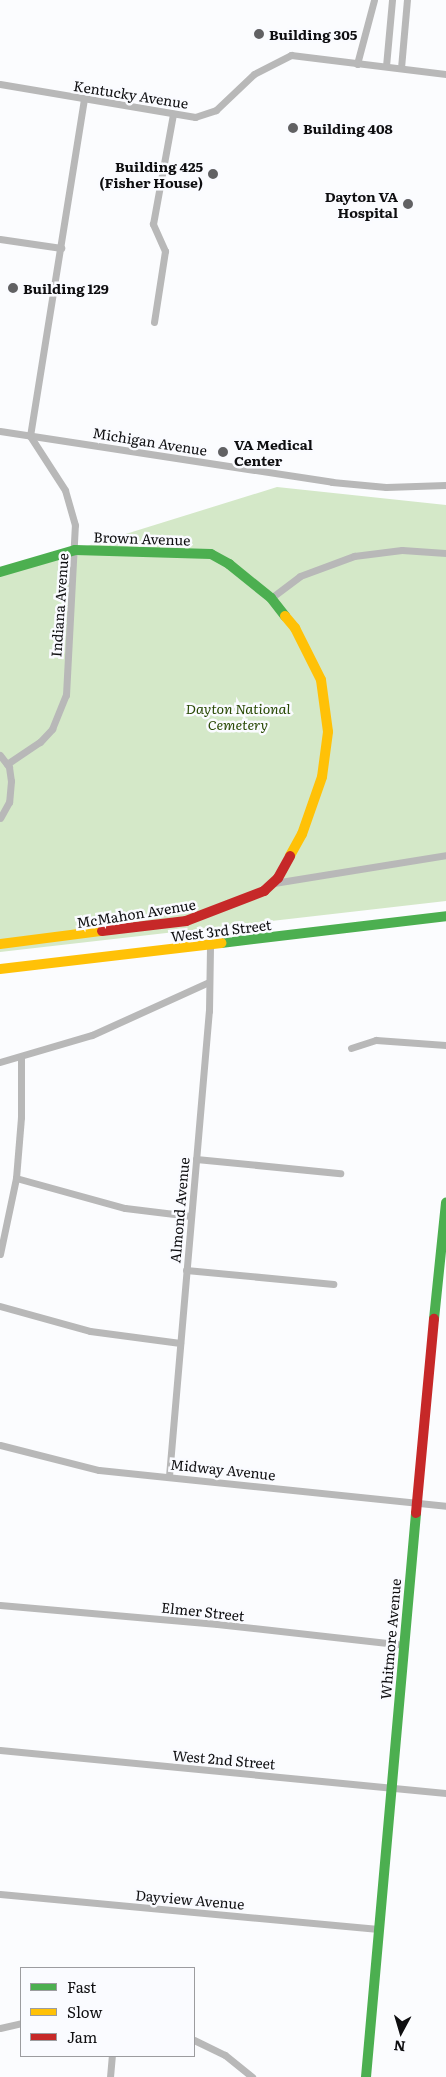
<!DOCTYPE html>
<style>
body{margin:0}
#map{position:relative;width:446px;height:2077px;overflow:hidden;background:#fbfcfe;font-family:Literata,serif}
div>[style]{position:absolute}
[style*='--x']{left:calc(var(--x)*1px);top:calc(var(--y)*1px);width:calc(var(--w)*1px);rotate:calc(var(--a)*1deg)}
.green>*{inset:0;background:#d4e8c8}
.street>*{height:7px;margin:-3.5px;padding:0 3.5px;transform-origin:3.5px;border-radius:3.5px;background:#b8b8b8}
.fast>*{height:10px;margin:-5px;padding:0 5px;transform-origin:5px;border-radius:5px;background:#4caf50}
.slow>*{height:10px;margin:-5px;padding:0 5px;transform-origin:5px;border-radius:5px;background:#ffc107}
.jam>*{height:10px;margin:-5px;padding:0 5px;transform-origin:5px;border-radius:5px;background:#c62828}
.dots>*{width:14px;height:14px;translate:-50% -50%;box-sizing:border-box;border:2px solid #fafbff;border-radius:50%}
span{translate:-50% -50%;white-space:nowrap;text-align:center;line-height:1.15;-webkit-text-stroke:5px #fafbff;paint-order:stroke}
.poi-label{font-size:14px;color:#0e0e10;font-weight:700}
.left{translate:0 -50%;text-align:left}
.right{translate:-100% -50%;text-align:right}
.street-label{font-size:14px;color:#0e0e10}
.park-label{font-size:14px;color:#294904;font-style:italic}
.legend{position:absolute;left:20px;top:1967px;width:175px;height:90px;box-sizing:border-box;background:#fafbff;border:1px solid #9c9c9f;margin:0;padding:6px 9px;list-style:none;font-size:15px;color:#0e0e10}
.legend li{display:flex;align-items:center;gap:10px;height:25px}
.legend b{width:25px;border:1px solid #9c9c9f}
.north{position:absolute;left:376px;top:2007px;width:50px;height:50px;-webkit-text-stroke:4px #fafbff;paint-order:stroke;rotate:186deg;font-size:14px;font-weight:700;line-height:20px;text-align:center;color:#0e0e10}
.north::after{content:'';display:block;margin:auto;width:18px;height:22px;background:#0e0e10;clip-path:polygon(50% 0,100% 100%,50% 72%,0 100%)}
</style>
<div id="map">
<div class="green">
<i style="clip-path:polygon(277px 487px,446px 505px,446px 901px,0 952px,0 573px)"></i>
</div>
<div class="street">
<i style="--x:357;--y:64;--w:66;--a:-75.1"></i>
<i style="--x:386;--y:66;--w:66;--a:-84.8"></i>
<i style="--x:401;--y:68;--w:68;--a:-85"></i>
<i style="--x:0;--y:84;--w:198;--a:9.6"></i>
<i style="--x:195;--y:117;--w:22;--a:-18"></i>
<i style="--x:216;--y:110;--w:52;--a:-43.5"></i>
<i style="--x:254;--y:74;--w:42;--a:-27.2"></i>
<i style="--x:291;--y:55;--w:156;--a:7"></i>
<i style="--x:0;--y:239;--w:62;--a:8.4"></i>
<i style="--x:154;--y:322;--w:72;--a:-81.2"></i>
<i style="--x:165;--y:251;--w:30;--a:-114"></i>
<i style="--x:153;--y:224;--w:112;--a:-79.7"></i>
<i style="--x:0;--y:431;--w:336;--a:8.7"></i>
<i style="--x:332;--y:482;--w:54;--a:5.3"></i>
<i style="--x:386;--y:487;--w:60;--a:-1.9"></i>
<i style="--x:271;--y:598;--w:36;--a:-37"></i>
<i style="--x:300;--y:576;--w:58;--a:-20.3"></i>
<i style="--x:354;--y:556;--w:48;--a:-7.1"></i>
<i style="--x:402;--y:550;--w:44;--a:3.9"></i>
<i style="--x:0;--y:755;--w:15;--a:53"></i>
<i style="--x:9;--y:767;--w:14;--a:82"></i>
<i style="--x:11;--y:781;--w:21;--a:95"></i>
<i style="--x:9;--y:802;--w:18;--a:119"></i>
<i style="--x:7;--y:764;--w:40;--a:-34"></i>
<i style="--x:40;--y:742;--w:18;--a:-47"></i>
<i style="--x:52;--y:729;--w:37;--a:-68"></i>
<i style="--x:66;--y:695;--w:170;--a:-87"></i>
<i style="--x:75;--y:525;--w:36;--a:-106"></i>
<i style="--x:65;--y:490;--w:64;--a:-122.9"></i>
<i style="--x:30;--y:436;--w:341;--a:-80.9"></i>
<i style="--x:274;--y:883;--w:174;--a:-9.2"></i>
<i style="--x:351;--y:1048;--w:26;--a:-18"></i>
<i style="--x:376;--y:1040;--w:70;--a:4.1"></i>
<i style="--x:0;--y:1062;--w:96;--a:-16.4"></i>
<i style="--x:92;--y:1035;--w:128;--a:-24.4"></i>
<i style="--x:196;--y:1159;--w:145;--a:5.6"></i>
<i style="--x:16;--y:1178;--w:113;--a:15.4"></i>
<i style="--x:125;--y:1208;--w:66;--a:6.9"></i>
<i style="--x:0;--y:1254;--w:78;--a:-78.1"></i>
<i style="--x:16;--y:1178;--w:61;--a:-85.3"></i>
<i style="--x:21;--y:1117;--w:60;--a:-90"></i>
<i style="--x:186;--y:1270;--w:148;--a:5.4"></i>
<i style="--x:0;--y:1306;--w:93;--a:15.5"></i>
<i style="--x:90;--y:1331;--w:91;--a:7.6"></i>
<i style="--x:0;--y:1445;--w:102;--a:14.2"></i>
<i style="--x:99;--y:1470;--w:349;--a:5.9"></i>
<i style="--x:169;--y:1476;--w:467;--a:-85.1"></i>
<i style="--x:209;--y:1011;--w:65;--a:-89.1"></i>
<i style="--x:0;--y:1605;--w:218;--a:5"></i>
<i style="--x:217;--y:1624;--w:187;--a:6.4"></i>
<i style="--x:0;--y:1750;--w:448;--a:5.5"></i>
<i style="--x:0;--y:1894;--w:380;--a:5.3"></i>
<i style="--x:0;--y:2028;--w:22;--a:-13"></i>
<i style="--x:194;--y:2040;--w:34;--a:26"></i>
<i style="--x:225;--y:2055;--w:35;--a:39"></i>
<i style="--x:110;--y:2077;--w:21;--a:-85"></i>
</div>
<div class="fast">
<i style="--x:0;--y:572;--w:78;--a:-16.3"></i>
<i style="--x:75;--y:550;--w:136;--a:1.7"></i>
<i style="--x:211;--y:554;--w:21;--a:29"></i>
<i style="--x:229;--y:564;--w:54;--a:39"></i>
<i style="--x:271;--y:598;--w:23;--a:52"></i>
<i style="--x:221;--y:943;--w:227;--a:-6.8"></i>
<i style="--x:434;--y:1319;--w:117;--a:-84.1"></i>
<i style="--x:366;--y:2077;--w:566;--a:-84.93"></i>
</div>
<div class="slow">
<i style="--x:285;--y:616;--w:16;--a:50"></i>
<i style="--x:295;--y:628;--w:58;--a:63.4"></i>
<i style="--x:321;--y:680;--w:52;--a:82.3"></i>
<i style="--x:328;--y:732;--w:45;--a:97.6"></i>
<i style="--x:322;--y:777;--w:60;--a:109.3"></i>
<i style="--x:302;--y:834;--w:25;--a:119"></i>
<i style="--x:0;--y:944;--w:103;--a:-7.3"></i>
<i style="--x:0;--y:969;--w:223;--a:-6.7"></i>
</div>
<div class="jam">
<i style="--x:102;--y:931;--w:85;--a:-6.8"></i>
<i style="--x:186;--y:921;--w:84;--a:-21"></i>
<i style="--x:264;--y:891;--w:19;--a:-43"></i>
<i style="--x:278;--y:878;--w:25;--a:-61"></i>
<i style="--x:416;--y:1513;--w:195;--a:-84.7"></i>
</div>
<div class="dots">
<i style="left:259px;top:34px;background:#616163"></i>
<i style="left:293px;top:128px;background:#616163"></i>
<i style="left:213px;top:174px;background:#616163"></i>
<i style="left:408px;top:204px;background:#616163"></i>
<i style="left:13px;top:288px;background:#616163"></i>
<i style="left:223px;top:452px;background:#616163"></i>
</div>
<div class="poi-label">
<span class="left" style="left:269px;top:34px">Building 305</span>
<span class="left" style="left:303px;top:128px">Building 408</span>
<span class="right" style="left:203px;top:174px">Building 425<br>(Fisher House)</span>
<span class="right" style="left:398px;top:204px">Dayton VA<br>Hospital</span>
<span class="left" style="left:23px;top:288px">Building 129</span>
<span class="left" style="left:234px;top:452px">VA Medical<br>Center</span>
</div>
<div class="street-label">
<span style="left:131px;top:94px;rotate:9deg">Kentucky Avenue</span>
<span style="left:150px;top:441px;rotate:9deg">Michigan Avenue</span>
<span style="left:142px;top:538px;rotate:2deg">Brown Avenue</span>
<span style="left:59px;top:605px;rotate:-86deg">Indiana Avenue</span>
<span style="left:136px;top:913px;rotate:-9deg">McMahon Avenue</span>
<span style="left:221px;top:930px;rotate:-7deg">West 3rd Street</span>
<span style="left:179px;top:1210px;rotate:-85deg">Almond Avenue</span>
<span style="left:223px;top:1469px;rotate:6deg">Midway Avenue</span>
<span style="left:203px;top:1611px;rotate:6deg">Elmer Street</span>
<span style="left:390px;top:1639px;rotate:-85deg">Whitmore Avenue</span>
<span style="left:224px;top:1759px;rotate:5deg">West 2nd Street</span>
<span style="left:190px;top:1899px;rotate:5deg">Dayview Avenue</span>
</div>
<div class="park-label">
<span style="left:238px;top:716px">Dayton National<br>Cemetery</span>
</div>
<ul class="legend">
<li><b style="height:6px;background:#4caf50"></b>Fast</li>
<li><b style="height:6px;background:#ffc107"></b>Slow</li>
<li><b style="height:6px;background:#c62828"></b>Jam</li>
</ul>
<div class="north">N</div>
</div>
